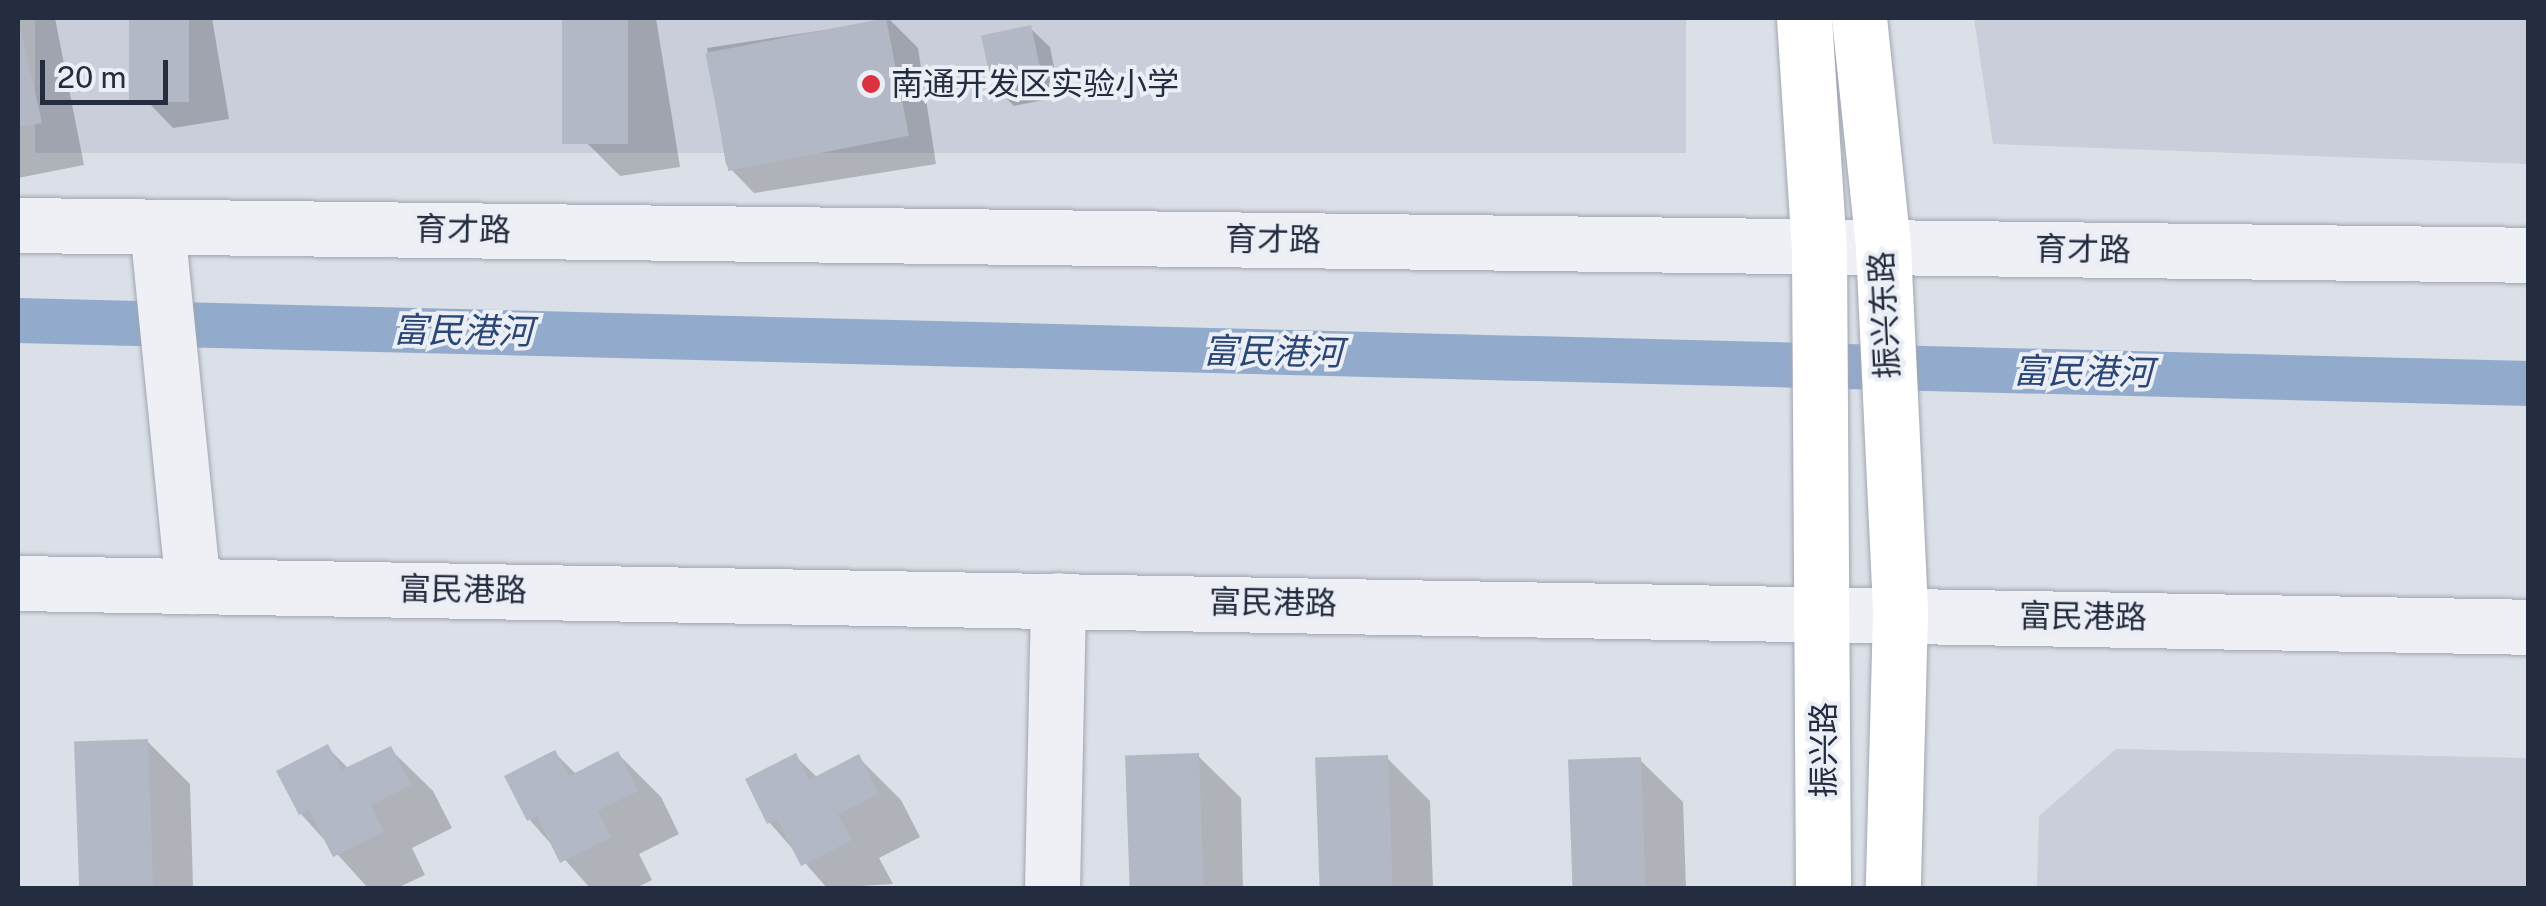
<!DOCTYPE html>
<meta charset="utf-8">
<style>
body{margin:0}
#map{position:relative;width:2546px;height:906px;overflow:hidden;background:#dbdfe7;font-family:"Public Sans","Noto Sans SC",sans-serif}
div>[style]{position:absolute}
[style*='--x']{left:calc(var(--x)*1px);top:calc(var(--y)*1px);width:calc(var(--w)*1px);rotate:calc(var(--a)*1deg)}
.built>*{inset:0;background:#c9ceda;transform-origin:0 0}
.shadow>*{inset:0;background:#0003}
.canal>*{height:45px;margin:-22.5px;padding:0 22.5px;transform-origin:22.5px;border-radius:22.5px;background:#92aacc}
.building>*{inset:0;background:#b2b8c5;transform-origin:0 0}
.roads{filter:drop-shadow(0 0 2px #a0a6b1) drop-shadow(0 0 2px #a0a6b1)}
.minor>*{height:55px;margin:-27.5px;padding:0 27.5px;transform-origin:27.5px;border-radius:27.5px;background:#eef0f5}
.major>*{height:55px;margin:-27.5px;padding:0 27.5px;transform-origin:27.5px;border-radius:27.5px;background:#fff}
.dots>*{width:28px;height:28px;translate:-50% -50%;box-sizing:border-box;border:5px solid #ebeef5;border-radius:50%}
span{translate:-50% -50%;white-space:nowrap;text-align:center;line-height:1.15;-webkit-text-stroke:8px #ebeef5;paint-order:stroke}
.poi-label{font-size:32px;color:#242c3f}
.left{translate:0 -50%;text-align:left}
.street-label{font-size:32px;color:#242c3f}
.water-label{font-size:35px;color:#2a4776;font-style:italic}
.frame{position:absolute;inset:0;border:20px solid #242c3f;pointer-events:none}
.scale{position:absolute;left:40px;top:60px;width:128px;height:45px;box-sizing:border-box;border:5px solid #242c3f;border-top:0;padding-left:12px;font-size:30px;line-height:35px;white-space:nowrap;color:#242c3f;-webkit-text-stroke:8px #ebeef5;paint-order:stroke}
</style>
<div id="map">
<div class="built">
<i style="left:35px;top:18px;width:1651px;height:135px"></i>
<i style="clip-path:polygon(1974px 18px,2528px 18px,2528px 164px,1993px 144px)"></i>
<i style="clip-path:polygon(2116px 749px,2528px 758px,2528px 888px,2037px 888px,2039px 816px)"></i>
</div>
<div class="shadow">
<i style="clip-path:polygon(18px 18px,55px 18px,84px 165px,18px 178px)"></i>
<i style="clip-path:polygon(131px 18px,212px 18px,229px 119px,173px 128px,145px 99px)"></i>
<i style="clip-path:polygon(565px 18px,656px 18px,680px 167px,620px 176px,585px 141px)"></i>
<i style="clip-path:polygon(890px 20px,918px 48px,936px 164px,754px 193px,726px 164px,707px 48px)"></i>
<i style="clip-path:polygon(1030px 28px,1050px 47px,1060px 97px,1014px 106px,995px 87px)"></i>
<i style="clip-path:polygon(147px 741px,190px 784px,193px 888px,81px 888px,77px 743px)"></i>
<i style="clip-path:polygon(327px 747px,349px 769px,390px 749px,433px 791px,452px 828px,412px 848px,425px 875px,397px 888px,368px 888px,301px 814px)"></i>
<i style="clip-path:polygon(555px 753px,577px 775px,618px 754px,661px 797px,679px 834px,639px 854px,652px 880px,636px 888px,590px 888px,529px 819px)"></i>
<i style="clip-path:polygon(795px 756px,818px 778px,858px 757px,901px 800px,920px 837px,879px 858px,893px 884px,827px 888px,769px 822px)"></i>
<i style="clip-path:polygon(1198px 756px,1241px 798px,1243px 888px,1132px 888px,1127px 758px)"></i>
<i style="clip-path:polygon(1387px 758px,1430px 801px,1433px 888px,1321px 888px,1317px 760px)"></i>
<i style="clip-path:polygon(1640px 760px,1683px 802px,1686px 888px,1574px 888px,1571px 761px)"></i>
</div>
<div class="canal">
<i style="--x:18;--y:320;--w:2511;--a:1.44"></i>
</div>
<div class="building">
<i style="clip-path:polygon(18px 18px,42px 123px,18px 127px)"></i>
<i style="left:129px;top:18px;width:60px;height:84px"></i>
<i style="left:562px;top:18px;width:66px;height:126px"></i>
<i style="left:886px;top:18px;width:120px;height:184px;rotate:79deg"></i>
<i style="left:1031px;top:25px;width:54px;height:51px;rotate:78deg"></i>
<i style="left:148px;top:739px;width:149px;height:74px;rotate:88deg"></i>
<i style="clip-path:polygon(328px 744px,341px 770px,391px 746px,411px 785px,371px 805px,384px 832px,333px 857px,309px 810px,299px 815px,276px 771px)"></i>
<i style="clip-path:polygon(555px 750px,569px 776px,618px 751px,638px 791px,598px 811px,611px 837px,560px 863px,537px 816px,527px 821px,504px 776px)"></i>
<i style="clip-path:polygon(796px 753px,809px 780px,859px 754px,879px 794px,838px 814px,852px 840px,801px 866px,777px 819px,767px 824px,745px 779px)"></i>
<i style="left:1199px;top:753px;width:135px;height:74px;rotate:88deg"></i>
<i style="left:1388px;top:755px;width:133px;height:73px;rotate:88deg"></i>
<i style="left:1641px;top:757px;width:131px;height:73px;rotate:88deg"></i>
</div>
<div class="roads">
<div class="minor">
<i style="--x:18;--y:225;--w:2510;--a:0.68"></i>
<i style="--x:157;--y:227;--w:361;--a:84.3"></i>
<i style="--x:18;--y:583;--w:2510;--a:1"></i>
<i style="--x:1052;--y:888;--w:288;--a:-88.8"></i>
</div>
<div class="major">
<i style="--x:1804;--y:18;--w:233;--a:86.3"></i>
<i style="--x:1819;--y:251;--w:637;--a:89.64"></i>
<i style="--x:1859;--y:18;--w:231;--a:84"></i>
<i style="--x:1883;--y:248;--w:365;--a:87.3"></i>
<i style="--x:1900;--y:613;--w:275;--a:91.5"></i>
</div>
</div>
<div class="dots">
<i style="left:871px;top:84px;background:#db3240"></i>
</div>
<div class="poi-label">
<span class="left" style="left:891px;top:84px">南通开发区实验小学</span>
</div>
<div class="street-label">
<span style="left:463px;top:230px;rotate:1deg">育才路</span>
<span style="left:1273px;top:240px;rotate:1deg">育才路</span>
<span style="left:2083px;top:250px;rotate:1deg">育才路</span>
<span style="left:1885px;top:315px;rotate:-93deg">振兴东路</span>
<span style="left:463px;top:590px;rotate:1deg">富民港路</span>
<span style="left:1273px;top:603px;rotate:1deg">富民港路</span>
<span style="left:2083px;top:617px;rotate:1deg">富民港路</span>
<span style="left:1824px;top:750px;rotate:-90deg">振兴路</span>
</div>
<div class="water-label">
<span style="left:463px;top:331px;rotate:1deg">富民港河</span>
<span style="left:1273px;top:352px;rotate:1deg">富民港河</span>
<span style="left:2083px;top:372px;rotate:1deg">富民港河</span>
</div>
<div class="frame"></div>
<div class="scale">20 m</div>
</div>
